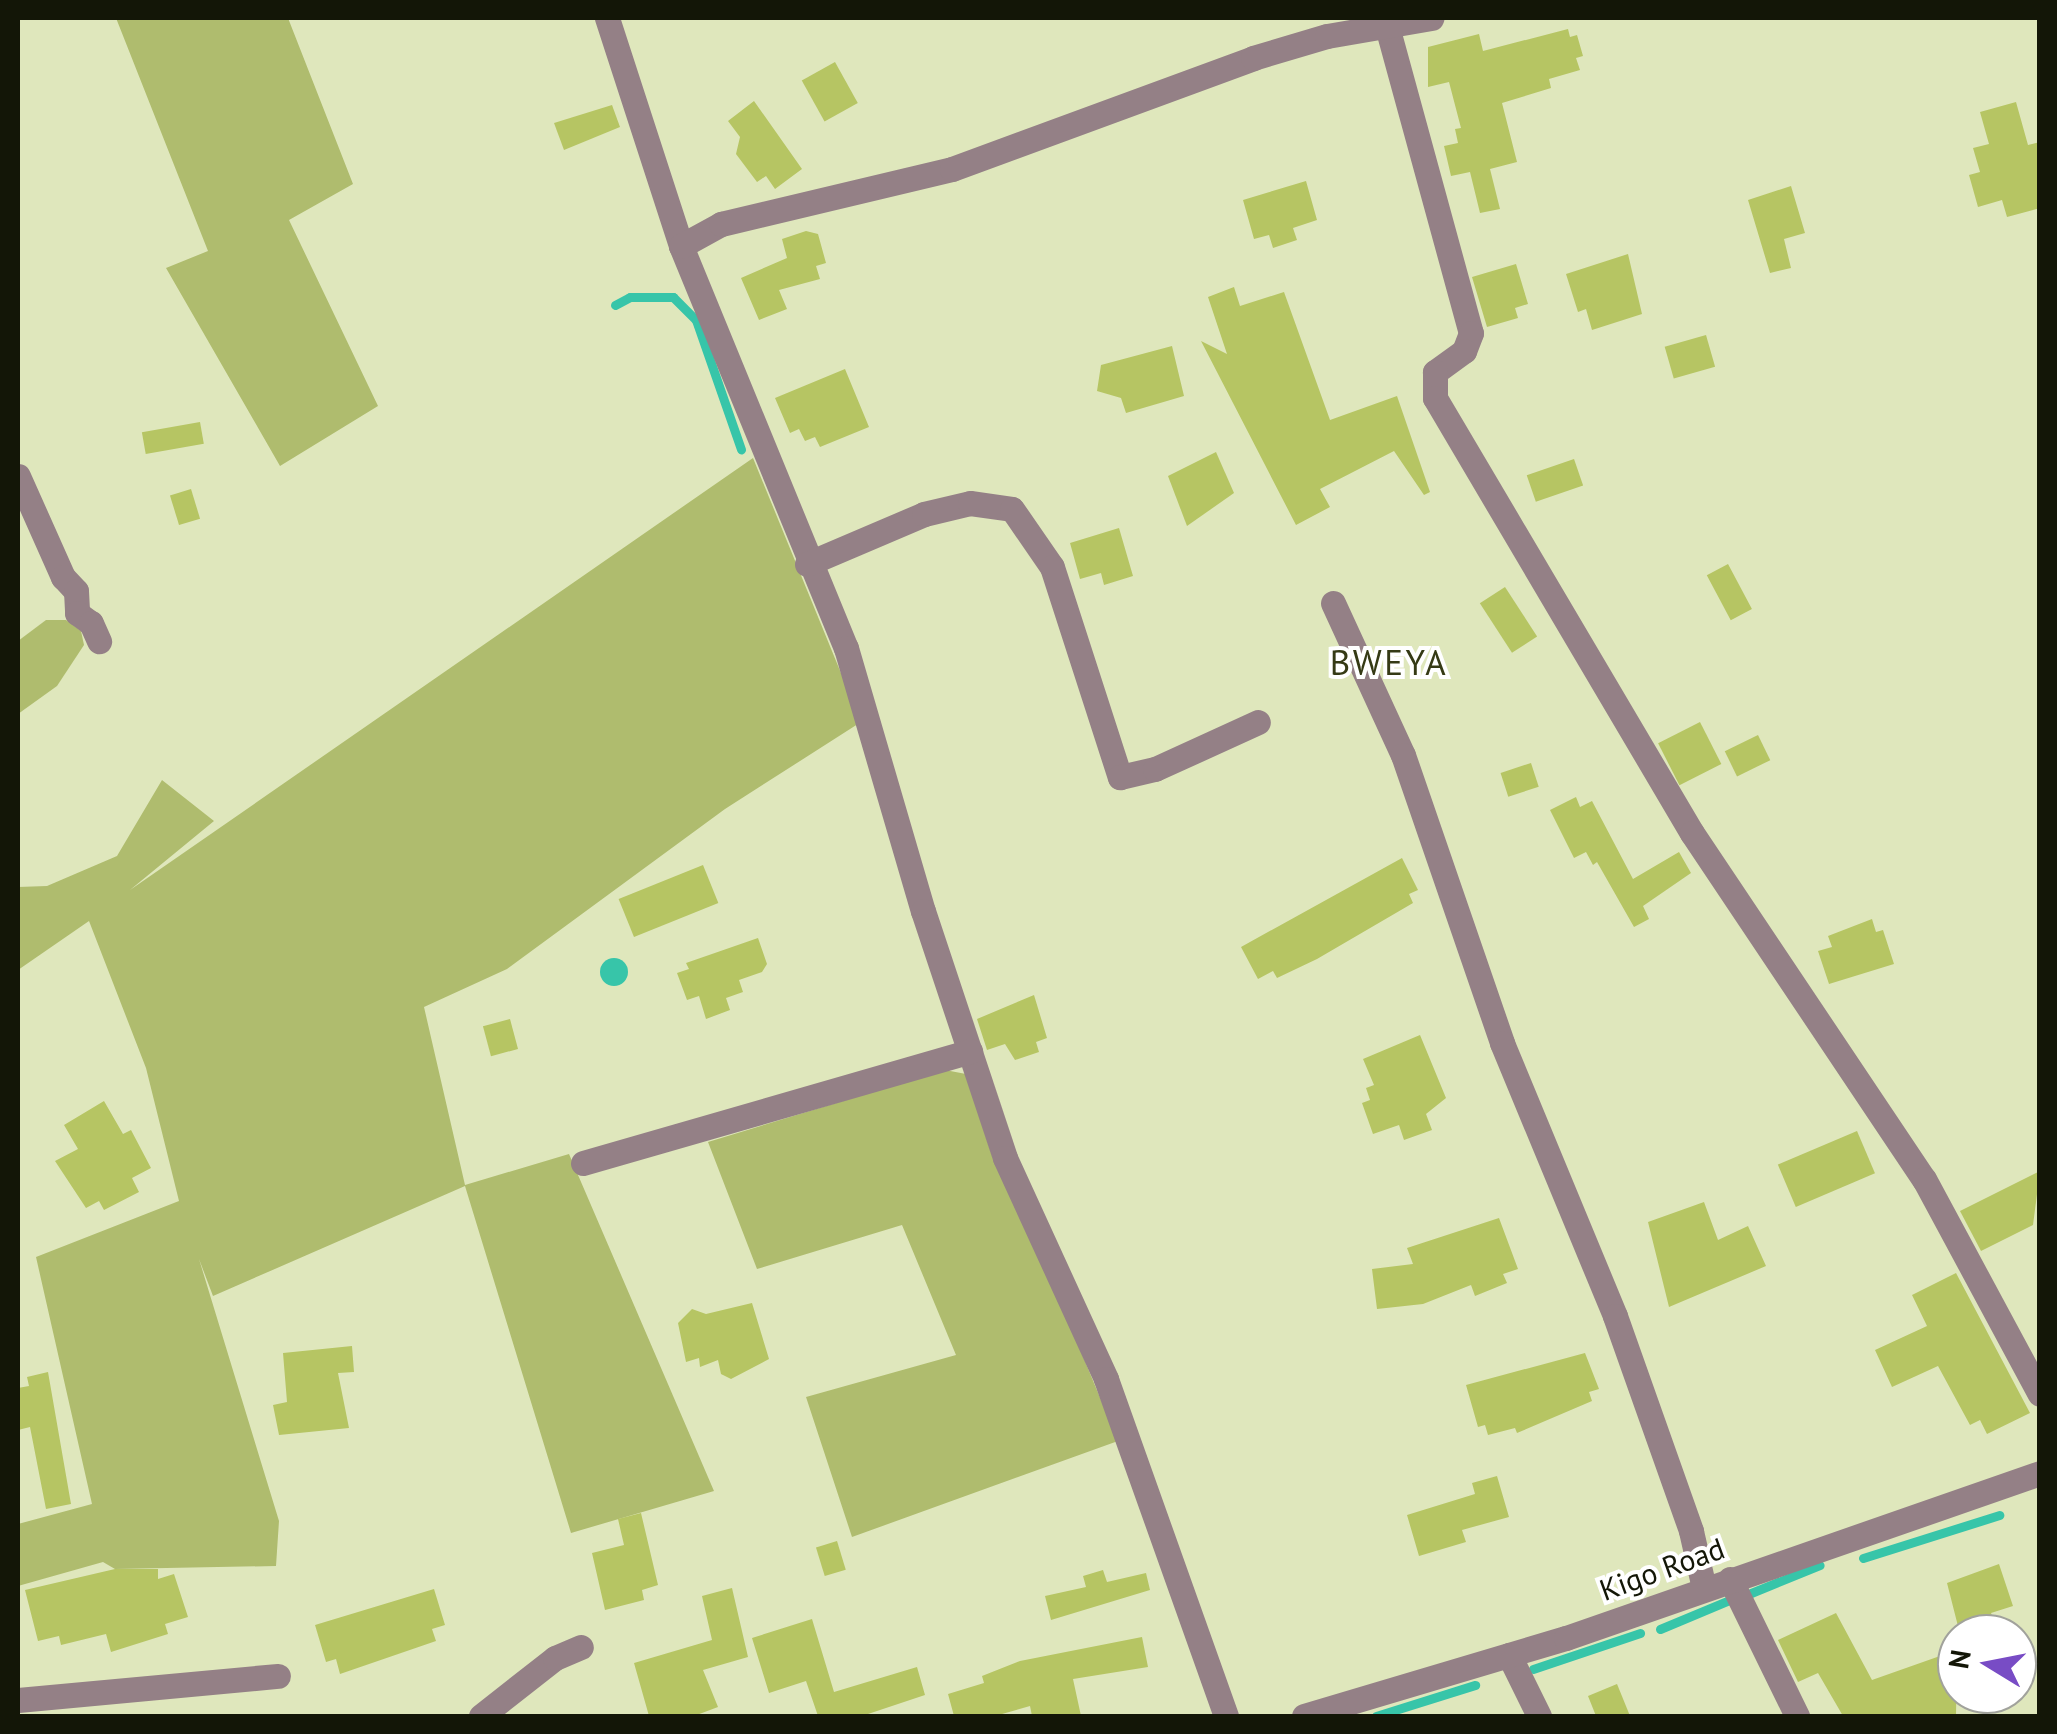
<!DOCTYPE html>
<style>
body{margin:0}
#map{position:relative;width:2057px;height:1734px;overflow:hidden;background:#dfe7bc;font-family:"PT Sans",sans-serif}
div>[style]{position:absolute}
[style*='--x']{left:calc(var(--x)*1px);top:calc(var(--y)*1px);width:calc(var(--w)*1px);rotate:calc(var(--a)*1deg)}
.green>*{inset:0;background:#afbc6e}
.water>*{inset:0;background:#37c5a9}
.round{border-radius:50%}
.stream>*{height:9px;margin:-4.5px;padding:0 4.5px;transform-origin:4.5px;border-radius:4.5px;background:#37c5a9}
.building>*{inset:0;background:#b6c563;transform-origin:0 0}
.minor>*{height:25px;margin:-12.5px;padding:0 12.5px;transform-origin:12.5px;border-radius:12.5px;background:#948086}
span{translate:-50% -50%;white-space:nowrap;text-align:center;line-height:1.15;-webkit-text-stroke:8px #fff;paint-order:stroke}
.street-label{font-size:30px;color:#131607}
.quarter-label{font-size:35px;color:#353a15;letter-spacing:2.5px}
.frame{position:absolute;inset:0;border:20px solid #131607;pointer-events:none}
.north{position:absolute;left:1937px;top:1614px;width:100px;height:100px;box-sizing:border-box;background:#fff;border:2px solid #a1a29c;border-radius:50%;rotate:280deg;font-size:28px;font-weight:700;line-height:40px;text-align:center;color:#131607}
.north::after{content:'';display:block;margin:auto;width:35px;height:45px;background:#784cc5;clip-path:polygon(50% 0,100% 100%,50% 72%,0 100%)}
</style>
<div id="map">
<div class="green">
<i style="clip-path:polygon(116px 18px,288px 18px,353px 184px,289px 220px,378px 406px,280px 466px,166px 268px,208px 251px)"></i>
<i style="clip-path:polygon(753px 458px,861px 722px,725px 809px,507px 969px,424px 1007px,465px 1185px,569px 1154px,714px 1491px,571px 1533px,465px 1186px,213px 1296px,199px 1259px,279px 1521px,276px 1566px,115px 1569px,103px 1562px,18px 1586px,18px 1524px,92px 1504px,36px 1257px,179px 1201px,146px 1068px,89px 921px,18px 970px,18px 887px,47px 886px,117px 856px,162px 780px,214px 821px,130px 890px)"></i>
<i style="clip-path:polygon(46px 620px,66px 620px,81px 631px,84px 645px,57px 686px,18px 714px,18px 641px)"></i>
<i style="clip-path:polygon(945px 1070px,966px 1074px,1118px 1441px,852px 1537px,806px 1397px,956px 1355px,902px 1225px,757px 1269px,708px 1142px)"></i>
</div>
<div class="water">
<i class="round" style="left:600px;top:958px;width:28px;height:28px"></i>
</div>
<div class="stream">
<i style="--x:615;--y:305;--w:17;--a:-28"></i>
<i style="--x:630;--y:297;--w:43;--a:0"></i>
<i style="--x:673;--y:297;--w:33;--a:45"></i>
<i style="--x:696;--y:320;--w:137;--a:70.8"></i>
<i style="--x:1863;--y:1558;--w:143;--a:-17.5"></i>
<i style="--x:1751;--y:1593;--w:74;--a:-22.1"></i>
<i style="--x:1660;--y:1629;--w:73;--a:-22.7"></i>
<i style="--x:1533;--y:1669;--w:113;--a:-18.6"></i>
<i style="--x:1376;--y:1716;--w:104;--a:-17.4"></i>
</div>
<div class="building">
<i style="clip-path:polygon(1568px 29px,1570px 37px,1577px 35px,1583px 56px,1576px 58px,1580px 70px,1549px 79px,1551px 88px,1502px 103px,1517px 162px,1490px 169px,1500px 209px,1480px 213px,1470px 172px,1451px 176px,1444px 146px,1458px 143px,1455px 129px,1461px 128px,1449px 82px,1428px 87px,1428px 47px,1479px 34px,1483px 51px)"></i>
<i style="left:835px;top:62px;width:47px;height:38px;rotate:61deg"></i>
<i style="clip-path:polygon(754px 101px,802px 169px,775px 189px,766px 176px,757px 182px,736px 154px,740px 137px,728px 121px)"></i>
<i style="clip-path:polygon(2016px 102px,2028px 145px,2040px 142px,2040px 208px,2007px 217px,2002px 200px,1978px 207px,1969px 175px,1980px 172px,1973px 148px,1989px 144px,1980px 112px)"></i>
<i style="clip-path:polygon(612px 105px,620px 127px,564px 150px,554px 123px)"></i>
<i style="clip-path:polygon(1306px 181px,1317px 220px,1293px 228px,1297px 240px,1273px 248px,1269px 235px,1254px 239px,1243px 200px)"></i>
<i style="clip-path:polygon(1791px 186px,1805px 233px,1784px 239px,1791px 268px,1770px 273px,1748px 200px)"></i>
<i style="clip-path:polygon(806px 231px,818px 234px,826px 263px,816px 266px,820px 279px,779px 290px,787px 309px,759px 320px,741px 278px,787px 258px,782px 239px)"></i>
<i style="clip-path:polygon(1628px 254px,1642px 314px,1592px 330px,1586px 309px,1578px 312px,1566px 274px)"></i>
<i style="clip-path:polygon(1516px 264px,1528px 304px,1515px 308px,1518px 318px,1487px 327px,1472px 277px)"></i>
<i style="clip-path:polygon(1234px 287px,1240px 306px,1284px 292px,1330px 420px,1397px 396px,1430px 492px,1424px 495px,1394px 451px,1320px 489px,1330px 507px,1296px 525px,1201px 341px,1227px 354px,1208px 297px)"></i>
<i style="left:1706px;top:335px;width:33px;height:43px;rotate:74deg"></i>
<i style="clip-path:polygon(1172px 346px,1184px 396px,1126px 413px,1121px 398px,1097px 391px,1101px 365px)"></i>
<i style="clip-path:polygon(845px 369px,869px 427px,820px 447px,815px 437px,805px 441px,799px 429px,790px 433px,775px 398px)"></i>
<i style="left:200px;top:422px;width:22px;height:59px;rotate:80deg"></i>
<i style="clip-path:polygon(1216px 452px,1234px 493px,1187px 526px,1168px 476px)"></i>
<i style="left:1574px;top:459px;width:28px;height:50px;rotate:71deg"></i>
<i style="left:191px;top:489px;width:31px;height:22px;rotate:73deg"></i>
<i style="clip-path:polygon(1119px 528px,1133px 576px,1104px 585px,1101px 573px,1080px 579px,1070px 543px)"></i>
<i style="left:1728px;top:564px;width:51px;height:24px;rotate:62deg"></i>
<i style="left:1505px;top:587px;width:59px;height:30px;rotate:57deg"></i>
<i style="left:1700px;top:722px;width:47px;height:47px;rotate:63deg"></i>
<i style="left:1758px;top:735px;width:28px;height:37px;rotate:64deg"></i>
<i style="left:1531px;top:763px;width:25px;height:32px;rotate:72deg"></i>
<i style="clip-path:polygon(1576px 797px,1580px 807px,1592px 801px,1633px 879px,1679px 852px,1691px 873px,1643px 906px,1649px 919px,1634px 927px,1597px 862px,1593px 865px,1586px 852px,1574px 858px,1550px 810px)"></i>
<i style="clip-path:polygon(1402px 858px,1418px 890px,1409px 894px,1413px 903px,1317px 959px,1277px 978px,1273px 971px,1258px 979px,1241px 947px)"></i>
<i style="left:703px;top:865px;width:41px;height:91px;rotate:68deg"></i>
<i style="clip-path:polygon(1872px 919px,1876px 932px,1883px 930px,1894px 964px,1829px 984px,1818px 951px,1832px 947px,1828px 936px)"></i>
<i style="clip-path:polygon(758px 938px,767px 964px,762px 972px,739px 980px,743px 992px,726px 998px,730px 1010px,706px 1019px,699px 996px,687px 1000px,677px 973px,689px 969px,686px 963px)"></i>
<i style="clip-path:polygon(1034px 995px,1047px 1038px,1036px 1042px,1039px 1052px,1015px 1060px,1005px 1044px,987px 1050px,977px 1019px)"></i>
<i style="left:510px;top:1019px;width:31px;height:28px;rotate:75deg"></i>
<i style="clip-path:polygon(1420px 1035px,1446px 1098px,1426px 1114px,1432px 1130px,1404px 1140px,1399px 1125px,1373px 1134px,1362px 1103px,1370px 1100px,1366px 1088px,1374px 1085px,1363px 1059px)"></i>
<i style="clip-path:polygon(104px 1101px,123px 1134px,131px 1130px,151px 1168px,132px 1178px,139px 1192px,104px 1210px,99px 1201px,86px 1208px,55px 1161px,78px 1149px,64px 1125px)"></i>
<i style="left:1857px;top:1131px;width:46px;height:86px;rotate:67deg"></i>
<i style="clip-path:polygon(2040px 1171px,2033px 1225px,1981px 1251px,1960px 1211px)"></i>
<i style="clip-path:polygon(1704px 1202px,1718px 1240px,1748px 1226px,1766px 1266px,1669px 1307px,1648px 1222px)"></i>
<i style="clip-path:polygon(1499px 1218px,1518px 1269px,1503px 1274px,1507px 1283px,1475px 1296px,1471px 1285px,1423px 1304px,1377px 1309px,1372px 1269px,1413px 1264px,1407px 1248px)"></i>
<i style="clip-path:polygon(1956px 1273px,2030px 1413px,1987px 1434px,1980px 1420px,1970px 1425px,1938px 1366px,1892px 1387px,1875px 1350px,1927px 1326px,1912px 1295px)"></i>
<i style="clip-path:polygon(752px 1303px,769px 1359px,731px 1379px,721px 1374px,718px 1360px,700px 1367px,699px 1358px,686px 1362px,678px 1323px,692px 1309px,706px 1314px)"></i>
<i style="clip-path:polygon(352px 1346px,354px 1372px,338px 1373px,349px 1428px,279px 1435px,273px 1405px,287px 1402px,283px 1353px)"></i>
<i style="clip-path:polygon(1585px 1353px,1599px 1389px,1589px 1392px,1592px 1401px,1517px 1433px,1515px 1428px,1488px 1435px,1485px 1425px,1478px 1427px,1466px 1385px)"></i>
<i style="clip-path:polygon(48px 1372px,71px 1504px,46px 1509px,30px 1427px,18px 1430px,18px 1388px,29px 1386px,27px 1377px)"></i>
<i style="clip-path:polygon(1497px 1476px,1509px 1517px,1462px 1530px,1466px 1542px,1419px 1556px,1407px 1515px,1475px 1494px,1472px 1483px)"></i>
<i style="clip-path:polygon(641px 1513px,658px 1585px,642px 1590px,644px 1600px,605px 1610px,592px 1553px,624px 1545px,618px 1519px)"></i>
<i style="left:837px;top:1541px;width:30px;height:22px;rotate:73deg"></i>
<i style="clip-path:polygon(1999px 1564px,2013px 1606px,1991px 1613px,1996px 1626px,1960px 1634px,1947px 1583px)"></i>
<i style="clip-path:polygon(115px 1569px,158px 1569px,158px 1579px,174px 1574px,188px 1617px,165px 1624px,168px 1634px,111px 1652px,106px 1634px,61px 1645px,59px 1636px,38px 1641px,25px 1590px)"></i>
<i style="clip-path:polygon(1103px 1570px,1107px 1582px,1146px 1573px,1150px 1590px,1051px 1620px,1045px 1596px,1086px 1587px,1083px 1576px)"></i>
<i style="clip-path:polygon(732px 1588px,748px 1657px,703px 1670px,718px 1707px,694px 1716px,649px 1716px,634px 1663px,712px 1640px,702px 1596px)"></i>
<i style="clip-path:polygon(434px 1589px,445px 1625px,432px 1629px,436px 1641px,340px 1674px,336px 1659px,326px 1662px,315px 1625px)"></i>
<i style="clip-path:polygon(1836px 1613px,1872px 1680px,1957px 1650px,1956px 1716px,1843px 1716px,1818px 1673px,1798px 1682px,1778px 1640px)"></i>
<i style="clip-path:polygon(812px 1619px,834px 1692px,917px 1667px,925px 1695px,862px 1716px,818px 1716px,806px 1681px,769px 1693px,752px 1638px)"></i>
<i style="clip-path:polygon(1142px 1637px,1148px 1667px,1073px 1679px,1081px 1716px,1032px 1716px,1030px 1706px,995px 1716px,954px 1716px,948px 1694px,984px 1683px,982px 1676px,1020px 1661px)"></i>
<i style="clip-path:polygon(1617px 1684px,1630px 1716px,1596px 1716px,1588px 1696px)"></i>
</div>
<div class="minor">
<i style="--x:607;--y:18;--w:240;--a:72"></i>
<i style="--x:681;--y:246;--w:435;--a:67.7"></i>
<i style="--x:846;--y:648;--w:274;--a:73.7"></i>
<i style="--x:923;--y:911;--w:260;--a:71.6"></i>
<i style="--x:1005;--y:1158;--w:243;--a:65.4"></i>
<i style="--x:1106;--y:1379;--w:358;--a:70.4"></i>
<i style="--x:1388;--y:30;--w:314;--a:74.7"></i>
<i style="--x:1471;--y:333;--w:19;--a:111"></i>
<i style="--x:1464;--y:351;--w:36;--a:144"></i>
<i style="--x:1435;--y:372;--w:26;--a:90"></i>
<i style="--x:1435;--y:398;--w:505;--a:59.43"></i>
<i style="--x:1692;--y:833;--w:417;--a:56.2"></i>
<i style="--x:1924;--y:1179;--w:244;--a:61.7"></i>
<i style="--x:681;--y:246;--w:46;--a:-28.8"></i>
<i style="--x:721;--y:224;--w:237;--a:-13.4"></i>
<i style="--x:952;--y:169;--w:321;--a:-20.2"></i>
<i style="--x:1253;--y:58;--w:77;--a:-16.6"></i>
<i style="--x:1327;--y:36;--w:106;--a:-9.8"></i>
<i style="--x:18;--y:476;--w:111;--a:66"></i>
<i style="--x:63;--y:577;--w:19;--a:47"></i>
<i style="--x:76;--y:591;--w:22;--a:87"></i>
<i style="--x:77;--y:613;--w:17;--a:36"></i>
<i style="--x:91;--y:623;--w:20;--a:66"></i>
<i style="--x:807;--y:564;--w:127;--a:-23.1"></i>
<i style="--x:924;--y:514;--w:47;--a:-13.4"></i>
<i style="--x:970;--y:503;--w:42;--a:8.1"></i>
<i style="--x:1012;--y:509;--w:70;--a:55.4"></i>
<i style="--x:1052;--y:567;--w:221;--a:72.1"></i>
<i style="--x:1120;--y:777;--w:36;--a:-13"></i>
<i style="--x:1155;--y:769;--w:113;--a:-24.5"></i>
<i style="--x:1333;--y:603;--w:167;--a:65.3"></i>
<i style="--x:1403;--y:755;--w:305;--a:71"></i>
<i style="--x:1502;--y:1043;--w:295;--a:67.5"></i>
<i style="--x:1615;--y:1316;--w:228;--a:70.5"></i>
<i style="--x:1691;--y:1531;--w:58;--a:77.2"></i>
<i style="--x:583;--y:1163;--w:403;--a:-16.1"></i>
<i style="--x:1730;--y:1579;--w:153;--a:63.9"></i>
<i style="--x:1509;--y:1655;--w:68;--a:63.8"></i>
<i style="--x:18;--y:1700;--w:261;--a:-5.3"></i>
<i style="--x:481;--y:1716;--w:94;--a:-38.1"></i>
<i style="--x:555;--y:1658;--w:28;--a:-23"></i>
<i style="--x:1304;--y:1716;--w:273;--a:-16.6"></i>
<i style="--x:1566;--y:1638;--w:502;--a:-19.19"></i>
</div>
<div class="street-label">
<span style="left:1662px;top:1569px;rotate:-20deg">Kigo Road</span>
</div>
<div class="quarter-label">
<span style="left:1389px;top:662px">BWEYA</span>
</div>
<div class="frame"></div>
<div class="north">N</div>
</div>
